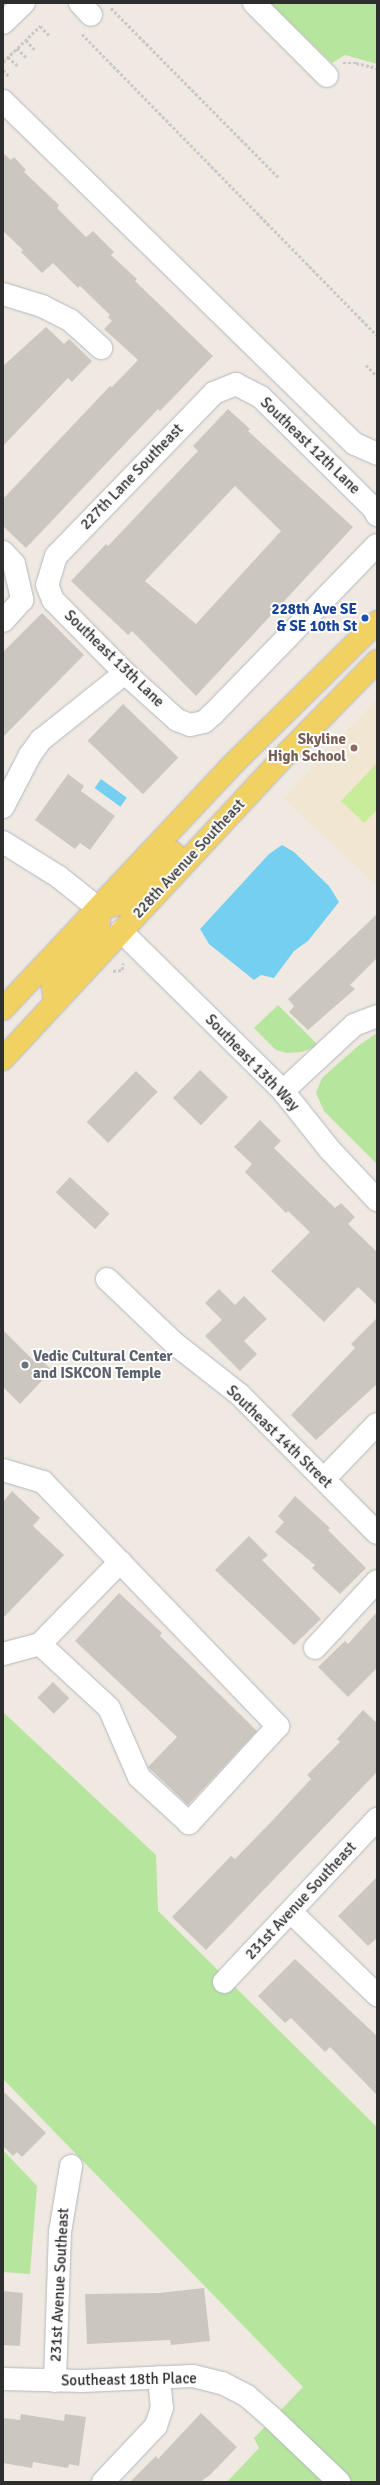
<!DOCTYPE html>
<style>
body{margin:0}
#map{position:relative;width:380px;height:2485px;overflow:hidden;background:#efe9e1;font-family:Signika,sans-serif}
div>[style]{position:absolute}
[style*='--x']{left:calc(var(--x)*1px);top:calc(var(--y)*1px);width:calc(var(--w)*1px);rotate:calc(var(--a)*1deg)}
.education>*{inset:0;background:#f0e6d1}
.green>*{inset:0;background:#b6e59e}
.pitch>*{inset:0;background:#c9ec9a}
.water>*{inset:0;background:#75cff0;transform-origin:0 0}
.building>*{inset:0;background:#cbc7bf;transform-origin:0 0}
.path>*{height:2.5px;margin-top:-1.25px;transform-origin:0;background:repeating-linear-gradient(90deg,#c9c9c9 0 3px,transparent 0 5px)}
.roads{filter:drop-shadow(0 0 1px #b4b7c1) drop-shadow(0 0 1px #b4b7c1)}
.minor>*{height:22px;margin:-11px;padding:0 11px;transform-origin:11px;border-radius:11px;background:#fff}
.major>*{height:22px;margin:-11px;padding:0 11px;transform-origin:11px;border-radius:11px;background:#f2d163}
.dots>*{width:11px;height:11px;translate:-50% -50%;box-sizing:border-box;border:2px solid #fff;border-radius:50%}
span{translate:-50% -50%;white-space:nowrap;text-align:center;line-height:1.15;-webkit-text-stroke:4px #fff;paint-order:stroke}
.street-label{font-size:15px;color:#2e2e2e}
.transit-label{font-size:15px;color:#164399;font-weight:700}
.right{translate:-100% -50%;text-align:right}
.education-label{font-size:15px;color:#785e54;font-weight:700}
.worship-label{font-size:15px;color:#5b616d;font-weight:700}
.left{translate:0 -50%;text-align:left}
.frame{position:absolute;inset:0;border:4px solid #2e2e2e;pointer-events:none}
</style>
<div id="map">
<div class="education">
<i style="clip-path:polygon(377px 699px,377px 886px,283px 798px)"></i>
</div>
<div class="green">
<i style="clip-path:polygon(270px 3px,377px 3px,377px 64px,345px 55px,332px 63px)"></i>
<i style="clip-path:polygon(278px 1005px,317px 1044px,314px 1047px,302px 1052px,287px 1053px,276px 1050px,254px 1028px)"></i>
<i style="clip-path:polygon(377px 1033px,377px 1164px,324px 1111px,316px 1093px,322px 1078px,358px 1046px)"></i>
<i style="clip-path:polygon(3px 1712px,156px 1855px,158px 1911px,377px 2127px,377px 2482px,227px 2482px,259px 2448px,254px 2438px,303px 2387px,3px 2079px)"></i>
<i style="clip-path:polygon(3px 2150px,37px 2186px,30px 2274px,3px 2272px)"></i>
</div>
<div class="pitch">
<i style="clip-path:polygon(377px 763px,377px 810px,364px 823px,341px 801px)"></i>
</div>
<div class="water">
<i style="left:101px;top:779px;width:32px;height:11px;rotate:36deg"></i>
<i style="clip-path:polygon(282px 845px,294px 852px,329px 886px,339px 902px,308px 941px,294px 951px,274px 978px,261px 975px,254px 980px,209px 944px,200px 929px,269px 854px)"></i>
</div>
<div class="building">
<i style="clip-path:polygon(3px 153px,11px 160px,14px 157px,26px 170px,24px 172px,59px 205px,57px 208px,86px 237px,93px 231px,114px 252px,111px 255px,137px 279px,135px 281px,213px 356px,160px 411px,158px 409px,26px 548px,3px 526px,3px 499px,110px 386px,112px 387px,138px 360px,104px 329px,112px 321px,108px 317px,110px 315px,80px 286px,78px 288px,53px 263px,42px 273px,21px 252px,23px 250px,3px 231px)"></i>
<i style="clip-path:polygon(46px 327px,64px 344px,69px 339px,92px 361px,72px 382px,68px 378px,3px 446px,3px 366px)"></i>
<i style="clip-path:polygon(evenodd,228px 409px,250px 429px,248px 431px,353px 527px,196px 696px,132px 631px,128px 635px,71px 581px,106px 544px,108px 546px,198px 451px,193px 446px,228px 409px,235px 486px,281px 531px,196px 624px,145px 581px,235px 486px)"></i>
<i style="clip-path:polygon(42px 613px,84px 655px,3px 737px,3px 652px)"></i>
<i style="left:123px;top:704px;width:77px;height:51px;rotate:44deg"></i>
<i style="clip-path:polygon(68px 774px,84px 786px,81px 791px,115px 816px,90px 850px,80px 843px,75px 849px,35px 820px)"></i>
<i style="clip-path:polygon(377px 914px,377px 958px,350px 985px,355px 989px,308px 1030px,289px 1012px,294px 1006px,288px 999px)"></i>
<i style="left:200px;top:1070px;width:39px;height:39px;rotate:44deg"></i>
<i style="left:136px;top:1071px;width:30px;height:71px;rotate:44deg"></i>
<i style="clip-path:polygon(260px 1120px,281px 1141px,274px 1148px,335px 1208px,341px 1203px,355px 1217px,348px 1224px,377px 1252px,377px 1305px,358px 1287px,324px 1322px,271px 1271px,310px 1232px,288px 1211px,286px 1213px,245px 1172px,252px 1164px,234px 1147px)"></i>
<i style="left:70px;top:1177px;width:54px;height:21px;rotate:43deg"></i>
<i style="clip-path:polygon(219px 1289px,235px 1305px,244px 1296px,267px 1319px,244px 1341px,257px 1354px,240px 1371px,205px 1336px,222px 1320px,205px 1303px)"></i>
<i style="clip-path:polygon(377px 1318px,377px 1384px,316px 1440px,291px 1415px,355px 1348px,351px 1344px)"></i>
<i style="clip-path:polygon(3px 1330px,34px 1361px,38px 1357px,52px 1370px,20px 1404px,3px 1387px)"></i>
<i style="clip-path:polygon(12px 1491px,40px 1518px,33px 1526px,64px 1555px,3px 1618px,3px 1502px)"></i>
<i style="clip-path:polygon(295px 1496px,330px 1528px,328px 1530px,366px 1568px,340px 1594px,312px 1568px,315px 1565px,275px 1532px,284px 1522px,278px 1516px)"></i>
<i style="clip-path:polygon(249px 1536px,268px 1555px,262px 1560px,321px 1619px,294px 1645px,215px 1570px)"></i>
<i style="clip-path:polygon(119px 1593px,162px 1633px,160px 1636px,257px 1731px,188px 1805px,148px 1767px,177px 1737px,75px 1641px)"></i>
<i style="clip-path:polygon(377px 1612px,377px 1668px,348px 1697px,318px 1667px,345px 1641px,348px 1644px)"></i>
<i style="left:53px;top:1682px;width:23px;height:22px;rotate:45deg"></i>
<i style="clip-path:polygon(363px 1710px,377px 1723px,377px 1772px,206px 1950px,172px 1917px,231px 1856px,235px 1859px,270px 1823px,311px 1779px,307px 1775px,340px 1742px,337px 1739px)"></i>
<i style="clip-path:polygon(377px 1877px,377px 1938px,368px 1946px,338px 1916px)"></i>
<i style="clip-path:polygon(295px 1959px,377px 2036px,377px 2095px,330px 2047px,325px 2052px,291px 2018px,285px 2023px,258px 1996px)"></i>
<i style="clip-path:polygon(3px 2091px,46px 2133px,22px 2157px,17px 2152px,13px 2156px,3px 2146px)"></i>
<i style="clip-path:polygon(204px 2288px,210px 2341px,171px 2345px,170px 2340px,87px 2344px,85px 2294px,159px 2293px)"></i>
<i style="clip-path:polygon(3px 2291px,23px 2293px,20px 2346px,3px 2345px)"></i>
<i style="clip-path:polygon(201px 2413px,237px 2447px,210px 2475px,200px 2482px,130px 2482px,156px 2456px,158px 2459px)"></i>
<i style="clip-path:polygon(21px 2414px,64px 2421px,65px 2414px,86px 2417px,79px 2466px,69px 2464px,68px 2468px,33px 2462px,32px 2468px,3px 2463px,3px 2418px,20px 2420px)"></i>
</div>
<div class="path">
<i style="--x:111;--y:8;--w:238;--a:45.3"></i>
<i style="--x:82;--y:34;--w:421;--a:45.6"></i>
<i style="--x:26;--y:40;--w:13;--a:48"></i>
<i style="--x:17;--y:48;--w:14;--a:45"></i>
<i style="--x:8;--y:57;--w:13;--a:42"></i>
<i style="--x:3;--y:62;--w:52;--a:-44.2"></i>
<i style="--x:40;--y:26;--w:13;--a:45"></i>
<i style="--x:343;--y:63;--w:13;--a:0"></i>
<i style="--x:356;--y:63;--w:22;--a:13"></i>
<i style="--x:3;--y:70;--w:8;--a:45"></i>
<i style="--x:366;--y:365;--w:16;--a:45"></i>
<i style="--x:113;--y:971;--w:9;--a:-6"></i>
<i style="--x:122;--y:970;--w:7;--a:-82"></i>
</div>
<div class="roads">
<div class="minor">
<i style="--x:80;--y:3;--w:16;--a:47"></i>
<i style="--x:254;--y:3;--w:103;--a:45"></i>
<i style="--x:3;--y:23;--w:29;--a:-44"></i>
<i style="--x:3;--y:101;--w:491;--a:44.3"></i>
<i style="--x:355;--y:444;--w:24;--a:24"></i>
<i style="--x:3;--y:294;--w:41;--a:17.1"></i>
<i style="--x:42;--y:306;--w:31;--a:27"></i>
<i style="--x:70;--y:320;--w:42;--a:42.1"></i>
<i style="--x:377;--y:515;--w:7;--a:-117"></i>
<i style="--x:374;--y:509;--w:159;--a:-135.3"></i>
<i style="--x:261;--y:397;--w:28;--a:-153"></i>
<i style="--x:236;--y:384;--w:24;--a:158"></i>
<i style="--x:214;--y:393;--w:227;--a:134.1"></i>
<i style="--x:56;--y:556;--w:30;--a:107"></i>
<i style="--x:47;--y:585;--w:16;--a:68"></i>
<i style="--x:53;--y:600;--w:103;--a:45.4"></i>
<i style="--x:125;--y:673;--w:70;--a:42.1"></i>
<i style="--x:177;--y:720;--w:14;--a:21"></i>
<i style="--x:190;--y:725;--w:14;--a:-12"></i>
<i style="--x:204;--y:722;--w:12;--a:-42"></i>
<i style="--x:213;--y:714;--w:235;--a:-45.9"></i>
<i style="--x:3;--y:552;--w:16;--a:47"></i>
<i style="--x:14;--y:564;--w:37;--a:77"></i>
<i style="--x:22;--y:600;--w:28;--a:132"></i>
<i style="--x:3;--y:807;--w:59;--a:-62.6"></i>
<i style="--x:30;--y:755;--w:19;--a:-54"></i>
<i style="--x:41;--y:740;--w:107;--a:-38.6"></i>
<i style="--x:3;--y:842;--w:66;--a:32"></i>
<i style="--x:59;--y:877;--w:51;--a:38.7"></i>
<i style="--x:121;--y:931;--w:228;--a:44.6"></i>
<i style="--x:283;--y:1091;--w:75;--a:51.5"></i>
<i style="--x:330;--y:1150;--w:69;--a:46.8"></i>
<i style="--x:283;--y:1091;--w:97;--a:-42.9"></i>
<i style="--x:354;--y:1025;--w:25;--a:-21"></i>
<i style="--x:107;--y:1279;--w:93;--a:43.7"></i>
<i style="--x:174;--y:1343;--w:84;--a:38.2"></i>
<i style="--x:240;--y:1395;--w:194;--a:45.2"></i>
<i style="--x:3;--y:1470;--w:42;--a:16.7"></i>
<i style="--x:43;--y:1482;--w:339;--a:46.1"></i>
<i style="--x:278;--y:1726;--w:132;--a:132.5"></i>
<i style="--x:189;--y:1823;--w:68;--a:-137.4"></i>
<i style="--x:139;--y:1777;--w:75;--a:-113.5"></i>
<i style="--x:109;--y:1708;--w:94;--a:-137.2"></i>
<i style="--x:40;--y:1644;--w:115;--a:-45.7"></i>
<i style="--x:324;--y:1479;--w:76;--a:-46.1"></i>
<i style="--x:315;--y:1648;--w:91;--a:-47.2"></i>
<i style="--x:3;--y:1654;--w:38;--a:-15"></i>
<i style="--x:291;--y:1912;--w:120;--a:44"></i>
<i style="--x:224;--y:1982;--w:224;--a:-46.8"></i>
<i style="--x:3;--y:2379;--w:79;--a:1.5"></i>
<i style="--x:82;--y:2381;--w:111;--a:-2.6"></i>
<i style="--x:193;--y:2376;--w:30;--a:14"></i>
<i style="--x:222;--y:2383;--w:28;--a:27"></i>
<i style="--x:247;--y:2396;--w:29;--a:41"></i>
<i style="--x:269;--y:2415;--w:97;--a:43.7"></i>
<i style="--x:55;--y:2381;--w:149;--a:-88.1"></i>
<i style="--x:60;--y:2232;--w:67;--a:-80.5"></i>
<i style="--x:103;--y:2482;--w:77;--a:-46.6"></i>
<i style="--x:156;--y:2426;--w:19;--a:-72"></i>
<i style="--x:162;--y:2408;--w:31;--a:-96"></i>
</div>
<div class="major">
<i style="--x:55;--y:1003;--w:21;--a:-98"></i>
<i style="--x:52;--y:982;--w:62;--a:-47.6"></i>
<i style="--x:94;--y:936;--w:12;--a:-66"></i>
<i style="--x:99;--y:925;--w:16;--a:-90"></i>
<i style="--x:99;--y:909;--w:21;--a:-14"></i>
<i style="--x:119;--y:904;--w:18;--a:-34"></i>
<i style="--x:134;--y:894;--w:57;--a:-46.4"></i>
<i style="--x:3;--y:1009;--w:330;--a:-46.8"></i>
<i style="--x:229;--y:768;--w:208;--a:-44.6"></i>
<i style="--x:3;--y:1059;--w:420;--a:-47.1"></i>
<i style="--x:289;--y:751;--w:126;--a:-45.6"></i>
</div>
</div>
<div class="dots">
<i style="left:365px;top:618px;background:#1a4fb4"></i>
<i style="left:354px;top:748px;background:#8d6e63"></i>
<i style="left:25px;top:1365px;background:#6b7280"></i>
</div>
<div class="street-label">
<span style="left:310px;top:446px;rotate:44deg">Southeast 12th Lane</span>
<span style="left:132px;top:477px;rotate:-46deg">227th Lane Southeast</span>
<span style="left:114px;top:659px;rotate:44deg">Southeast 13th Lane</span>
<span style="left:189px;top:859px;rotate:-47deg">228th Avenue Southeast</span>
<span style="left:252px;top:1063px;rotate:46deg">Southeast 13th Way</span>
<span style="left:279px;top:1437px;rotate:44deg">Southeast 14th Street</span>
<span style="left:301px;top:1901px;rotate:-47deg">231st Avenue Southeast</span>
<span style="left:60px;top:2285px;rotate:-87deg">231st Avenue Southeast</span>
<span style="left:129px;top:2380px;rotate:-1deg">Southeast 18th Place</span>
</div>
<div class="transit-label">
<span class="right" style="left:357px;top:618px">228th Ave SE<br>&amp; SE 10th St</span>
</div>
<div class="education-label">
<span class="right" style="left:346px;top:748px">Skyline<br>High School</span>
</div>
<div class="worship-label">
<span class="left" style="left:33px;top:1365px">Vedic Cultural Center<br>and ISKCON Temple</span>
</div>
<div class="frame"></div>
</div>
